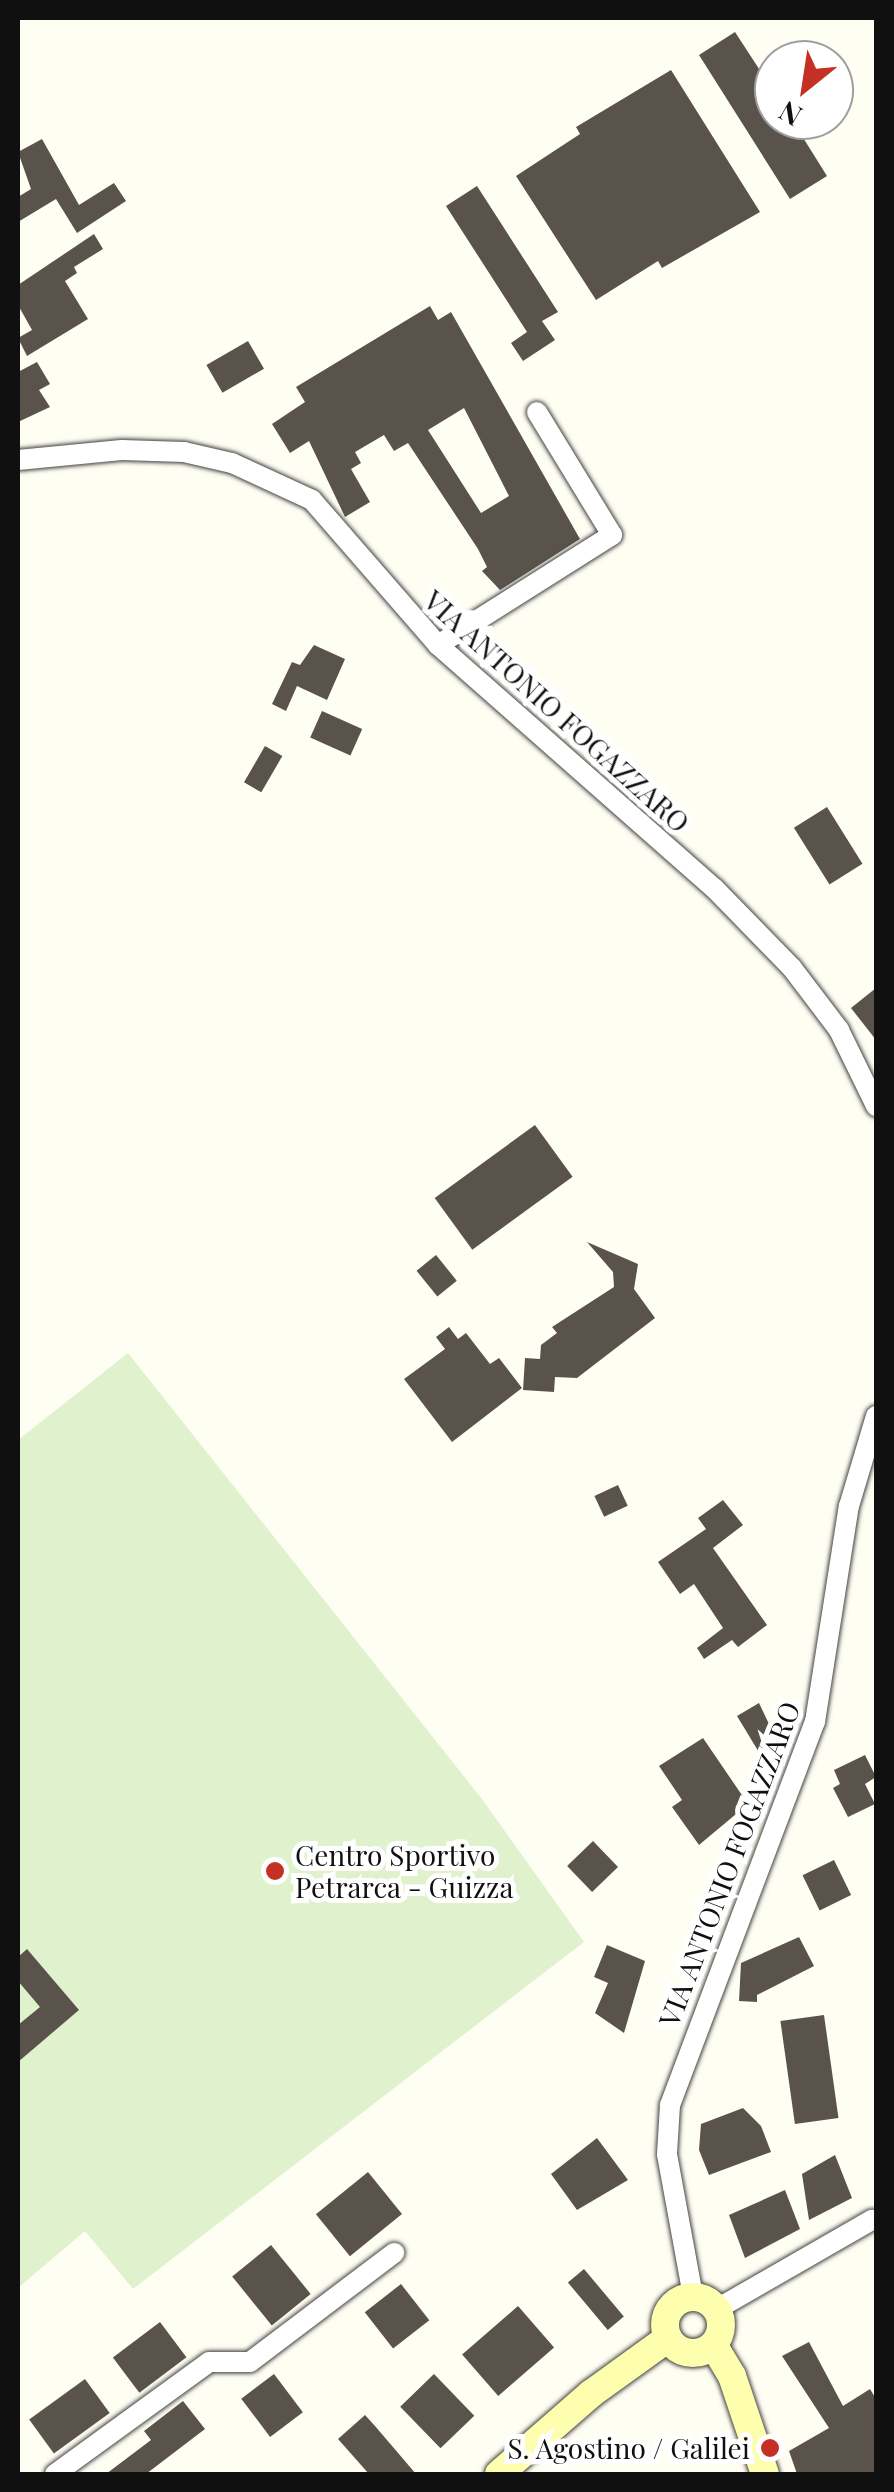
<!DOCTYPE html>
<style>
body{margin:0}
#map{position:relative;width:894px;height:2492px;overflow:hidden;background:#fffef3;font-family:"Playfair Display",serif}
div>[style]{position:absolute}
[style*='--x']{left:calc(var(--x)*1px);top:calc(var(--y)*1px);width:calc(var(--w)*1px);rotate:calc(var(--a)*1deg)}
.pitch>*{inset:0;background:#e0f2cd}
.building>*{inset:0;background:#59534c;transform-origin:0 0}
.roads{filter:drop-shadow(0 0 2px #434343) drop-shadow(0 0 2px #434343)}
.street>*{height:20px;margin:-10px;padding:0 10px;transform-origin:10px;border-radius:10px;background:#fff}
.secondary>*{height:28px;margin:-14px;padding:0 14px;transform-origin:14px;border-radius:14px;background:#feffae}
.secondary>.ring{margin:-14px;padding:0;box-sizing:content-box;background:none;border:28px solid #feffae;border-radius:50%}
.dots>*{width:28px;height:28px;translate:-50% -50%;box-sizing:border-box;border:5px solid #fff;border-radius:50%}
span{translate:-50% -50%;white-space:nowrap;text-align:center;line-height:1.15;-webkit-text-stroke:10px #fff;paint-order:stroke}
.street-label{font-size:28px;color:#101010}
.poi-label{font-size:28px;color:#101010}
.left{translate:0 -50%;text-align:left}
.right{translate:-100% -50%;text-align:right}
.frame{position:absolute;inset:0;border:20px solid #101010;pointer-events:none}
.north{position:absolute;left:754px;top:40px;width:100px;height:100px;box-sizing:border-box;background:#fff;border:2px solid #9f9f9f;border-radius:50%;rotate:210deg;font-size:28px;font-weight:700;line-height:40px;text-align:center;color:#101010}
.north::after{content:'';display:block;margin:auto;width:35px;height:45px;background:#c43024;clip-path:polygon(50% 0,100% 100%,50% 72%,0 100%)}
</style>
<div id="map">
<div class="pitch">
<i style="clip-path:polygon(128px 1353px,482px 1799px,584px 1942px,133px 2289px,85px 2231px,18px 2288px,18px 1440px)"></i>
</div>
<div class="building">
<i style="clip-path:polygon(735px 32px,774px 92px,774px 120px,792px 120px,827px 176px,790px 199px,699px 55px)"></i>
<i style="clip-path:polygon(671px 70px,760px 212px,662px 268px,658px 261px,596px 300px,516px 176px,580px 134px,576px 127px)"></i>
<i style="clip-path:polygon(42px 139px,79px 205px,114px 183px,126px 201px,77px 233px,56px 199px,18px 222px,18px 197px,31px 189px,18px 152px)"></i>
<i style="clip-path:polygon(477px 186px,558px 312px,542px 321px,555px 340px,523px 361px,511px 343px,527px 332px,446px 206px)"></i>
<i style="clip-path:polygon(94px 234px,103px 249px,74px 267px,77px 273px,65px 281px,88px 319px,27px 356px,18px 338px,32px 330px,18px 305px,18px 285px)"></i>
<i style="clip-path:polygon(evenodd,430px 306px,438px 320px,451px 312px,580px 539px,500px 590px,482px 571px,487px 567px,478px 549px,408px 443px,394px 451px,384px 435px,355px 452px,361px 463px,351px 469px,370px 502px,345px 517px,309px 441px,290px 453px,272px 424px,305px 402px,296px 387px,430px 306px,464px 408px,509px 496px,481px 513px,428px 430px,464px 408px)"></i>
<i style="left:248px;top:341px;width:32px;height:48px;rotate:60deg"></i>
<i style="clip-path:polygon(37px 362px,50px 384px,39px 390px,50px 407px,18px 422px,18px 372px)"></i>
<i style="clip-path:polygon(314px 645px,345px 659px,327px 700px,297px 686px,286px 711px,272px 704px,292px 662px,300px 665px)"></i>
<i style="left:322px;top:711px;width:44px;height:29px;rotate:24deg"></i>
<i style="left:265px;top:746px;width:20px;height:42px;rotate:30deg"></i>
<i style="left:827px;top:807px;width:67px;height:39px;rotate:58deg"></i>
<i style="clip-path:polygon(876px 988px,876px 1040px,851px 1008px)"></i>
<i style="left:535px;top:1125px;width:64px;height:124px;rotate:54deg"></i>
<i style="clip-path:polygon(587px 1242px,638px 1264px,634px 1289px,655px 1318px,577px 1378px,555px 1377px,554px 1392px,523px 1390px,525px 1358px,540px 1359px,541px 1345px,557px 1333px,552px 1327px,614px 1287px,613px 1272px)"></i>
<i style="left:436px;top:1255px;width:33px;height:25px;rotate:51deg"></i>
<i style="clip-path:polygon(449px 1327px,458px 1339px,466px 1333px,490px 1364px,499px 1358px,522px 1388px,452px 1442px,404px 1379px,445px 1349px,436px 1337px)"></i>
<i style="left:618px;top:1485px;width:23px;height:26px;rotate:65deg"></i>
<i style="clip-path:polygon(723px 1500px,743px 1525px,713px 1548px,767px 1625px,738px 1647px,732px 1640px,704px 1659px,697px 1648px,723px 1628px,694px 1584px,680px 1594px,658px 1562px,706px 1529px,698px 1518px)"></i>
<i style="clip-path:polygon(759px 1703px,778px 1743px,760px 1754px,737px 1716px)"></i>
<i style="clip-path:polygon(703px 1738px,748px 1804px,699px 1845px,672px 1807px,682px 1800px,659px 1766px)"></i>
<i style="clip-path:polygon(865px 1755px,876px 1777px,865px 1784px,875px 1804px,848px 1817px,833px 1788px,840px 1784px,834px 1770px)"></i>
<i style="left:593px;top:1841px;width:36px;height:36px;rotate:46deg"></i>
<i style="left:834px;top:1860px;width:39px;height:35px;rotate:64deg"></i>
<i style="clip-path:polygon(799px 1937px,814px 1966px,757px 1995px,757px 2002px,739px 2001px,741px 1963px)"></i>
<i style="clip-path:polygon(607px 1945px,645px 1961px,624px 2033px,595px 2013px,608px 1983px,594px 1977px)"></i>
<i style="clip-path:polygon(27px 1949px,79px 2010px,18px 2062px,18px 2025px,40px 2007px,18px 1981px,18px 1957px)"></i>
<i style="left:824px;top:2015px;width:104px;height:44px;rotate:82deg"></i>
<i style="clip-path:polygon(743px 2108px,761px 2126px,771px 2152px,709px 2175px,699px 2150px,701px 2124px)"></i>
<i style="clip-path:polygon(597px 2138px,628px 2180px,577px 2210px,551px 2174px)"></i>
<i style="clip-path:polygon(835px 2155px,852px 2198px,809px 2220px,802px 2174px)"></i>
<i style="left:368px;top:2172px;width:54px;height:67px;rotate:51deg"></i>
<i style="clip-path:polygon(785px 2190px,800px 2229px,745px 2258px,729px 2215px)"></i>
<i style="left:271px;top:2245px;width:63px;height:50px;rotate:51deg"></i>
<i style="left:584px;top:2269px;width:62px;height:21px;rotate:50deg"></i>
<i style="left:401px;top:2284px;width:46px;height:46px;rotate:52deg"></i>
<i style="left:518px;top:2306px;width:55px;height:74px;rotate:49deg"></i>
<i style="left:160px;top:2322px;width:44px;height:59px;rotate:53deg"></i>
<i style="clip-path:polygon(809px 2342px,843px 2406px,870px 2389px,876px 2399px,876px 2474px,797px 2474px,789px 2451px,829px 2428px,782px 2356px)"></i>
<i style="left:274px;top:2374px;width:48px;height:41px;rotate:53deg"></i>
<i style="left:434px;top:2374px;width:58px;height:47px;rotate:46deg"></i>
<i style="left:85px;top:2379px;width:42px;height:69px;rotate:54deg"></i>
<i style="clip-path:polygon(183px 2401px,205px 2429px,146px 2474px,106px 2474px,151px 2440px,144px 2431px)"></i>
<i style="clip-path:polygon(365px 2415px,375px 2426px,416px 2474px,369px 2474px,338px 2439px)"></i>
</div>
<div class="roads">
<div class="street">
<i style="--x:18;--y:460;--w:104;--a:-5.5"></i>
<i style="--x:122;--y:450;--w:62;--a:1.8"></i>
<i style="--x:184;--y:452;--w:49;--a:12.9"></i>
<i style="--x:232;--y:463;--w:88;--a:24.8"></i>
<i style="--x:312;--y:500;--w:192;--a:49"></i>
<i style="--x:438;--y:645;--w:368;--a:41.4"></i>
<i style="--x:714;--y:888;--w:112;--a:45.7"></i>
<i style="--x:792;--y:968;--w:78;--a:52.8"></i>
<i style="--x:839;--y:1030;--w:85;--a:64"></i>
<i style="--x:438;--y:645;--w:206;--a:-32.3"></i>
<i style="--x:612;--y:535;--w:144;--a:-121.4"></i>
<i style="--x:693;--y:2296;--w:144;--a:-100.4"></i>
<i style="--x:667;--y:2154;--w:49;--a:-86.5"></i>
<i style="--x:670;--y:2105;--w:410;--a:-69.3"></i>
<i style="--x:815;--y:1722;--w:219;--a:-81.1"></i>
<i style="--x:849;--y:1506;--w:94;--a:-73.3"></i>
<i style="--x:717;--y:2309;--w:179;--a:-29.9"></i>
<i style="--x:55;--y:2474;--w:190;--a:-36"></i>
<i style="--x:209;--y:2362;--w:41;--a:0"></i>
<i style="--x:250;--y:2362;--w:181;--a:-37.1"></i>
</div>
<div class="secondary">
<i class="ring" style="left:665px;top:2297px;width:28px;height:28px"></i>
<i style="--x:714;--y:2346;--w:35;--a:59"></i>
<i style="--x:732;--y:2376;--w:103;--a:71.4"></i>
<i style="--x:499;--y:2474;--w:123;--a:-41.1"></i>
<i style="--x:592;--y:2393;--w:92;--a:-35.8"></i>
</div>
</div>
<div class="dots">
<i style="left:275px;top:1871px;background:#c43024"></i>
<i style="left:770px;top:2448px;background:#c43024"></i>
</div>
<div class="street-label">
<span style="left:557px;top:711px;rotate:42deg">VIA ANTONIO FOGAZZARO</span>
<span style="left:729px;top:1864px;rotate:-69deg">VIA ANTONIO FOGAZZARO</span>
</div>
<div class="poi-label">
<span class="left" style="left:295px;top:1871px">Centro Sportivo<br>Petrarca - Guizza</span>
<span class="right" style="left:750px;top:2448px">S. Agostino / Galilei</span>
</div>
<div class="frame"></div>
<div class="north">N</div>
</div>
